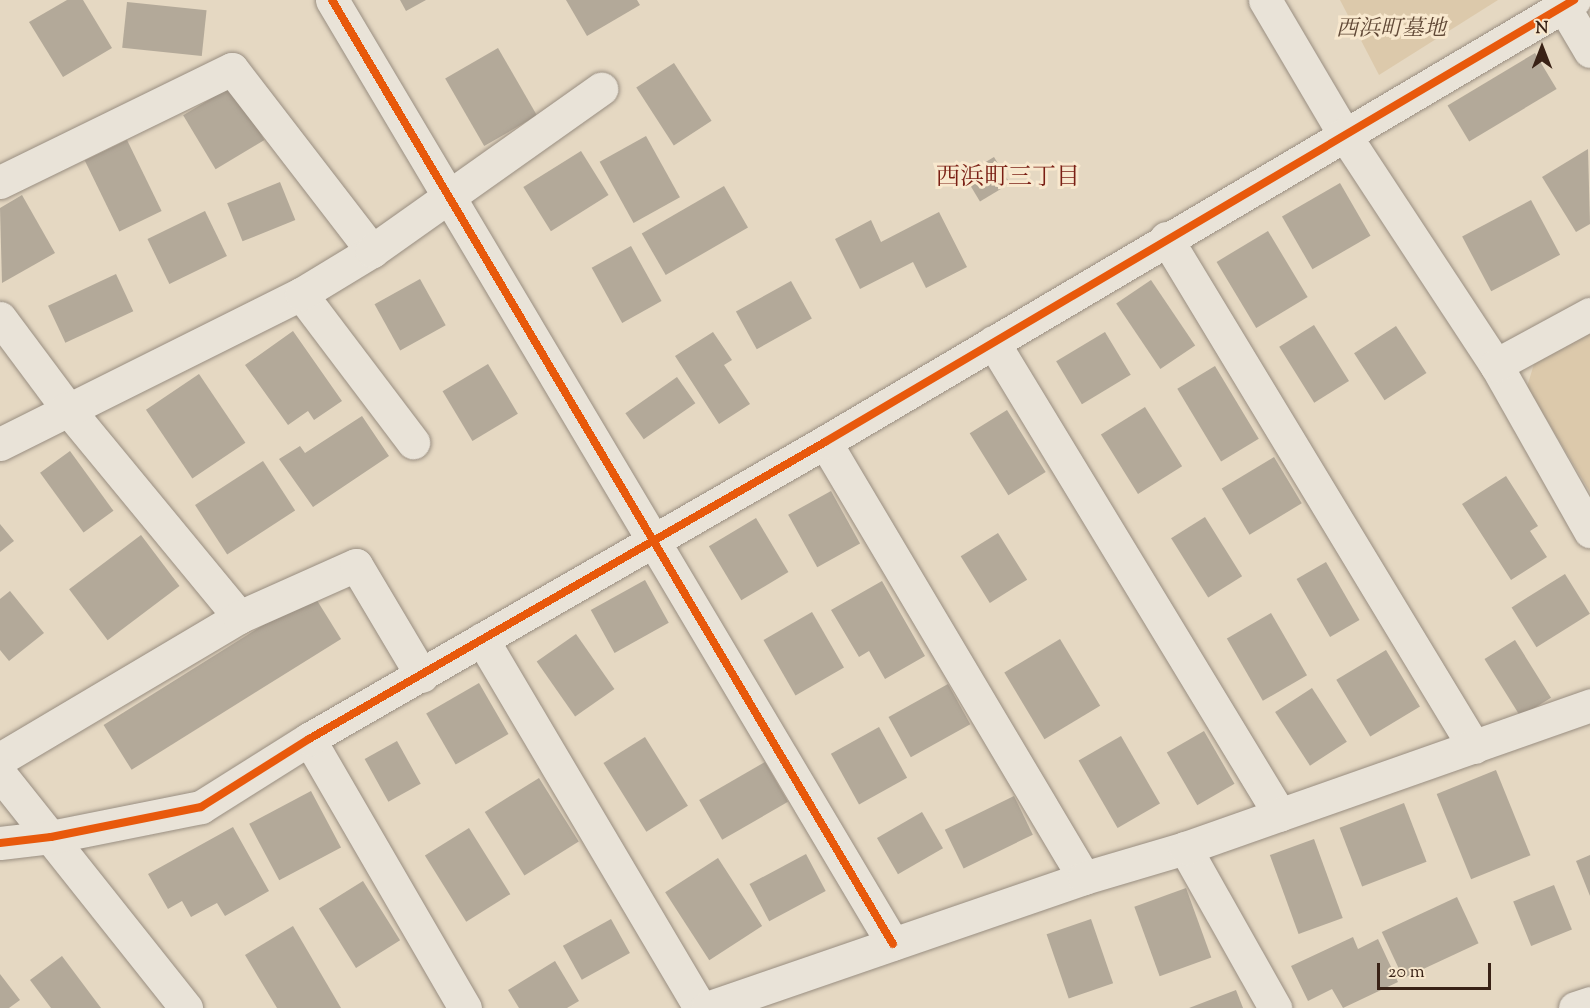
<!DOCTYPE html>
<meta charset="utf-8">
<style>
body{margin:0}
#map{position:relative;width:1590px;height:1008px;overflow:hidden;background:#e5d8c2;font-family:"Sorts Mill Goudy","Noto Serif JP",serif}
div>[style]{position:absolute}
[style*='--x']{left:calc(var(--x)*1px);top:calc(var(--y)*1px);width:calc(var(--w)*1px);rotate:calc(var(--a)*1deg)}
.green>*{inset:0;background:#dcc9ab}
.building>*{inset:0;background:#b3a999;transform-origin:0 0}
.roads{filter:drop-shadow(0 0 2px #998e81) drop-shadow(0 0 2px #998e81)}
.minor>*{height:33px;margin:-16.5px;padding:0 16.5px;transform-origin:16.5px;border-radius:16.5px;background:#e9e3d8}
.tertiary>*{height:33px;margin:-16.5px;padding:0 16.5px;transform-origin:16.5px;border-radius:16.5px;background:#e9e3d8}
.cycleway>*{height:8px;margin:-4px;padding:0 4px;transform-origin:4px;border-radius:4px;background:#e8590c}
span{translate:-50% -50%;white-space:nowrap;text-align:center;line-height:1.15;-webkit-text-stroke:6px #f8e8ce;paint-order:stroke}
.park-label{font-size:22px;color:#604836;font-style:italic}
.neighbourhood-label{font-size:24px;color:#7a1f14}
.north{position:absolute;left:1512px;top:18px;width:60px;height:60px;-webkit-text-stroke:4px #f8e8ce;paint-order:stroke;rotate:0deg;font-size:16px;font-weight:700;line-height:24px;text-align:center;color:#392216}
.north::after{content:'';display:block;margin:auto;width:21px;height:27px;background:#392216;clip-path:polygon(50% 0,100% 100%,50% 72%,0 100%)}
.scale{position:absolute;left:1377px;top:963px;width:114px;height:27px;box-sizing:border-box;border:3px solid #392216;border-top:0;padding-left:8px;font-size:18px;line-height:21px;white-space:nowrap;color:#392216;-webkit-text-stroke:4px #f8e8ce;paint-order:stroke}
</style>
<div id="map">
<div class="green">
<i style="clip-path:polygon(1340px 0,1498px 0,1379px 75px)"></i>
<i style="clip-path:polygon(1590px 323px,1590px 492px,1527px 387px,1537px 354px)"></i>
</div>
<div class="building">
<i style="clip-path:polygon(67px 0,83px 0,112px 48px,63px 77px,29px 22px)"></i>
<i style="clip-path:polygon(400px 0,426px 0,406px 11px)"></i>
<i style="clip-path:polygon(566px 0,637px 0,640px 5px,587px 36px)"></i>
<i style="left:127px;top:2px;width:80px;height:46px;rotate:6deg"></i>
<i style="left:498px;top:48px;width:78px;height:61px;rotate:60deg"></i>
<i style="left:1535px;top:53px;width:42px;height:102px;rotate:59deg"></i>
<i style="left:674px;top:63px;width:69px;height:45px;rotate:57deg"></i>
<i style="left:232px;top:86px;width:63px;height:57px;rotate:59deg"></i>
<i style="left:646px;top:136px;width:70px;height:53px;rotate:61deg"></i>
<i style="left:127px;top:140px;width:79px;height:47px;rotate:64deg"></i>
<i style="clip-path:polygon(1588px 149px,1590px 224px,1576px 232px,1542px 177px)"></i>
<i style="left:581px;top:151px;width:52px;height:68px;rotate:58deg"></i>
<i style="left:994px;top:157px;width:31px;height:35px;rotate:59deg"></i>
<i style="left:280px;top:182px;width:41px;height:57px;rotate:68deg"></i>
<i style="left:1340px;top:183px;width:61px;height:67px;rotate:60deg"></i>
<i style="left:724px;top:186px;width:48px;height:95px;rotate:60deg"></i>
<i style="clip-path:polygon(22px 195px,55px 253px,2px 283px,0 208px)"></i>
<i style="left:1531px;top:200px;width:62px;height:78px;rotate:62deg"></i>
<i style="left:205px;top:211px;width:50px;height:64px;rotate:64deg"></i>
<i style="clip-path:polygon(939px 212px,967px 267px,926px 288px,913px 262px,860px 289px,835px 239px,871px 220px,881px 242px)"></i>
<i style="left:1268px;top:231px;width:77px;height:60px;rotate:59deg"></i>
<i style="left:631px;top:246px;width:63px;height:45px;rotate:61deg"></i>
<i style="left:116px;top:274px;width:41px;height:75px;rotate:65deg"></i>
<i style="left:420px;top:279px;width:53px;height:52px;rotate:61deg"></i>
<i style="left:1151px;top:280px;width:79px;height:42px;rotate:56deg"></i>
<i style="left:791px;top:281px;width:43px;height:63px;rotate:61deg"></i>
<i style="left:1314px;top:325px;width:66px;height:41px;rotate:58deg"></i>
<i style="left:1396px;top:326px;width:56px;height:50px;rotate:57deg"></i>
<i style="clip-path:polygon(293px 331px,342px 401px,314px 420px,308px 411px,288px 425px,245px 365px)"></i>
<i style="clip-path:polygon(713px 332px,732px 360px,724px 365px,750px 404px,719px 424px,675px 356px)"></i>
<i style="left:1105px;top:332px;width:50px;height:57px;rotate:59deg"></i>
<i style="left:488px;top:364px;width:58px;height:53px;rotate:59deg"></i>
<i style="left:1215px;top:366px;width:85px;height:44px;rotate:59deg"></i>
<i style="left:199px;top:374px;width:83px;height:64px;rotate:56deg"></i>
<i style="left:677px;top:377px;width:32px;height:63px;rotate:55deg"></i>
<i style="left:1145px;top:407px;width:70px;height:52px;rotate:58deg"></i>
<i style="left:1007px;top:410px;width:73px;height:44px;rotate:58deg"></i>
<i style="clip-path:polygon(362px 416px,389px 456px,313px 507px,279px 459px,300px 446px,305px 453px)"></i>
<i style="left:70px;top:451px;width:74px;height:37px;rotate:54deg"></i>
<i style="left:1274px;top:457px;width:54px;height:61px;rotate:59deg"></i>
<i style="left:263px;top:461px;width:59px;height:81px;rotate:57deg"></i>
<i style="clip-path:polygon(1506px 476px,1538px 526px,1530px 531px,1547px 557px,1511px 580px,1462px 504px)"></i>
<i style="left:831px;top:491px;width:60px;height:49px;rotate:61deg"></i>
<i style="left:1205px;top:517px;width:70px;height:40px;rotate:58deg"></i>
<i style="left:756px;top:518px;width:63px;height:55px;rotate:59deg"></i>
<i style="clip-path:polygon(0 524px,14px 541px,0 552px)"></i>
<i style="left:998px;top:533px;width:55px;height:44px;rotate:58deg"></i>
<i style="left:141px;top:535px;width:64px;height:90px;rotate:53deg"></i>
<i style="left:1326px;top:562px;width:67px;height:34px;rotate:60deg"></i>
<i style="left:1565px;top:574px;width:47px;height:63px;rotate:58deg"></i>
<i style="left:645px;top:580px;width:49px;height:62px;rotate:61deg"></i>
<i style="clip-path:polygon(882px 581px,925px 656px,885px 679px,869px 651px,859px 657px,831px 610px)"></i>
<i style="clip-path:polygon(10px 591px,44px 633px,9px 661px,0 650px,0 599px)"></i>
<i style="left:313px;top:594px;width:53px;height:247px;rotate:58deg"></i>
<i style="left:812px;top:612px;width:64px;height:56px;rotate:60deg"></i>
<i style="left:1271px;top:613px;width:72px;height:51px;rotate:60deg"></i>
<i style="left:576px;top:634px;width:67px;height:48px;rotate:55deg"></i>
<i style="left:1060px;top:639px;width:78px;height:65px;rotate:59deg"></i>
<i style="left:1515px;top:640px;width:68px;height:36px;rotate:58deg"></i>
<i style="left:1386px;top:650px;width:66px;height:58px;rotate:59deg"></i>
<i style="left:479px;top:683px;width:59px;height:61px;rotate:60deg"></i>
<i style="left:948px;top:684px;width:46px;height:68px;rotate:61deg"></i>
<i style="left:1312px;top:688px;width:64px;height:44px;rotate:57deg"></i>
<i style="left:879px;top:727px;width:58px;height:55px;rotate:61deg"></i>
<i style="left:1204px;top:731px;width:61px;height:43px;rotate:60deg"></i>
<i style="left:1121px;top:736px;width:78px;height:49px;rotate:60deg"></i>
<i style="left:645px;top:737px;width:81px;height:49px;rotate:58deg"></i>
<i style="left:397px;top:741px;width:49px;height:37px;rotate:61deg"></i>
<i style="left:765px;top:762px;width:46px;height:76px;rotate:60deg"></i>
<i style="left:1496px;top:770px;width:92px;height:64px;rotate:68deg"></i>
<i style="left:539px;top:778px;width:75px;height:64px;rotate:58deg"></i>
<i style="left:311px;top:791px;width:64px;height:70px;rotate:62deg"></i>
<i style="left:1014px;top:796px;width:43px;height:77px;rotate:64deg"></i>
<i style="left:1404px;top:803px;width:63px;height:69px;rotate:69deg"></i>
<i style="left:922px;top:812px;width:42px;height:52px;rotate:60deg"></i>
<i style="clip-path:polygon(233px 827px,269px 891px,225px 916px,217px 903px,191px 917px,182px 901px,168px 909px,148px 874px)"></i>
<i style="left:469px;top:828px;width:78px;height:52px;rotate:58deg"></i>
<i style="left:1314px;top:839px;width:84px;height:47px;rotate:70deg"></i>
<i style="left:806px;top:854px;width:42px;height:64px;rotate:62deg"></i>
<i style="clip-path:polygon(1590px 855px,1590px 896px,1576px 861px)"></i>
<i style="left:718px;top:858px;width:81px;height:63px;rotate:57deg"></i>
<i style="left:363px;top:881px;width:70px;height:52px;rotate:58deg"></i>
<i style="left:1554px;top:885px;width:48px;height:44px;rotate:68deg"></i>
<i style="left:1186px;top:888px;width:74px;height:55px;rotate:70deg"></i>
<i style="left:1457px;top:897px;width:51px;height:83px;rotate:65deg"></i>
<i style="left:611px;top:919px;width:39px;height:55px;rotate:61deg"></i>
<i style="left:1091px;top:919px;width:68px;height:47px;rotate:71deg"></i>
<i style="clip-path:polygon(293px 926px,341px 1008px,277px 1008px,245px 955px)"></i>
<i style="clip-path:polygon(1353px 937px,1358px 949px,1378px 939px,1398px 982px,1343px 1008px,1332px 989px,1308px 1001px,1291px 966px)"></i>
<i style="clip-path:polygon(62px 956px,101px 1008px,51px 1008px,30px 980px)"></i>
<i style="clip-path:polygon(555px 961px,579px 1001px,567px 1008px,519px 1008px,508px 990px)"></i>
<i style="clip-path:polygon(0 974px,20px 1000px,9px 1008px,0 1008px)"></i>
<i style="clip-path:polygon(1236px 990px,1243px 1008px,1189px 1008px)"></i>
</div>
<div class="roads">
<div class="minor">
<i style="--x:332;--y:0;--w:1098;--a:59.28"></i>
<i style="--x:1265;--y:0;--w:156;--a:59.5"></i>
<i style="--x:1344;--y:134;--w:277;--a:56.7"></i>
<i style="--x:1496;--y:365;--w:191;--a:60.5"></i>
<i style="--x:1564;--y:7;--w:51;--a:59.4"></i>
<i style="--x:0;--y:182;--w:258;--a:-26"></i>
<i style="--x:232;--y:69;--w:230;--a:52.4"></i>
<i style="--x:1166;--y:238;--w:595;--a:58.82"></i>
<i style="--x:301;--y:294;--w:186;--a:52.9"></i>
<i style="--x:0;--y:318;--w:112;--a:53.3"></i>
<i style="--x:67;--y:408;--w:271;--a:50.5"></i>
<i style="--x:993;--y:342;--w:553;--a:58.75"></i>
<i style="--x:1496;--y:365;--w:107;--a:-28.5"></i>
<i style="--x:825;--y:442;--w:507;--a:59.29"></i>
<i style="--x:0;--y:444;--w:336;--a:-26.5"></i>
<i style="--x:301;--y:294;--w:83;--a:-31.2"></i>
<i style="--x:372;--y:251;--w:281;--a:-35.3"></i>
<i style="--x:482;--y:639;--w:429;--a:59.4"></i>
<i style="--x:309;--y:739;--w:311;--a:59.9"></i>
<i style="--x:0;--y:759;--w:278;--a:-30.7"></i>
<i style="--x:239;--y:617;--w:128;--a:-24"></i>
<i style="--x:356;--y:565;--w:129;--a:59.3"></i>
<i style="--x:0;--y:774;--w:299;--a:51.5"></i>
<i style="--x:0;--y:843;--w:51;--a:-6.7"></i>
<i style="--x:51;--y:837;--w:153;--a:-11.3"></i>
<i style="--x:201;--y:807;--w:128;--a:-32.2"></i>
<i style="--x:309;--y:739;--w:595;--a:-29.92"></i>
<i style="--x:825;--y:442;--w:870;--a:-30.55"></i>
<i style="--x:1185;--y:848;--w:184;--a:60.6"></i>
<i style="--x:707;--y:1008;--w:399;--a:-19"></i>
<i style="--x:1084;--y:878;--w:105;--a:-16.5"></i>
<i style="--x:1185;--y:848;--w:430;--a:-19.4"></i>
</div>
<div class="tertiary">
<i style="--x:1575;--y:1008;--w:16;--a:-18"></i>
</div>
</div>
<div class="cycleway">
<i style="--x:332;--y:0;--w:1098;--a:59.28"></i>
<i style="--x:0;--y:843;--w:51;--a:-6.7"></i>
<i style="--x:51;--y:837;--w:153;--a:-11.3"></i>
<i style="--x:201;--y:807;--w:128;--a:-32.2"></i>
<i style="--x:309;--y:739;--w:595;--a:-29.92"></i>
<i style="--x:825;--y:442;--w:870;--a:-30.55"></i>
</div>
<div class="park-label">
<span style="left:1391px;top:31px">西浜町墓地</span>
</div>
<div class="neighbourhood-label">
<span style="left:1008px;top:179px">西浜町三丁目</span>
</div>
<div class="north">N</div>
<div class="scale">20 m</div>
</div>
